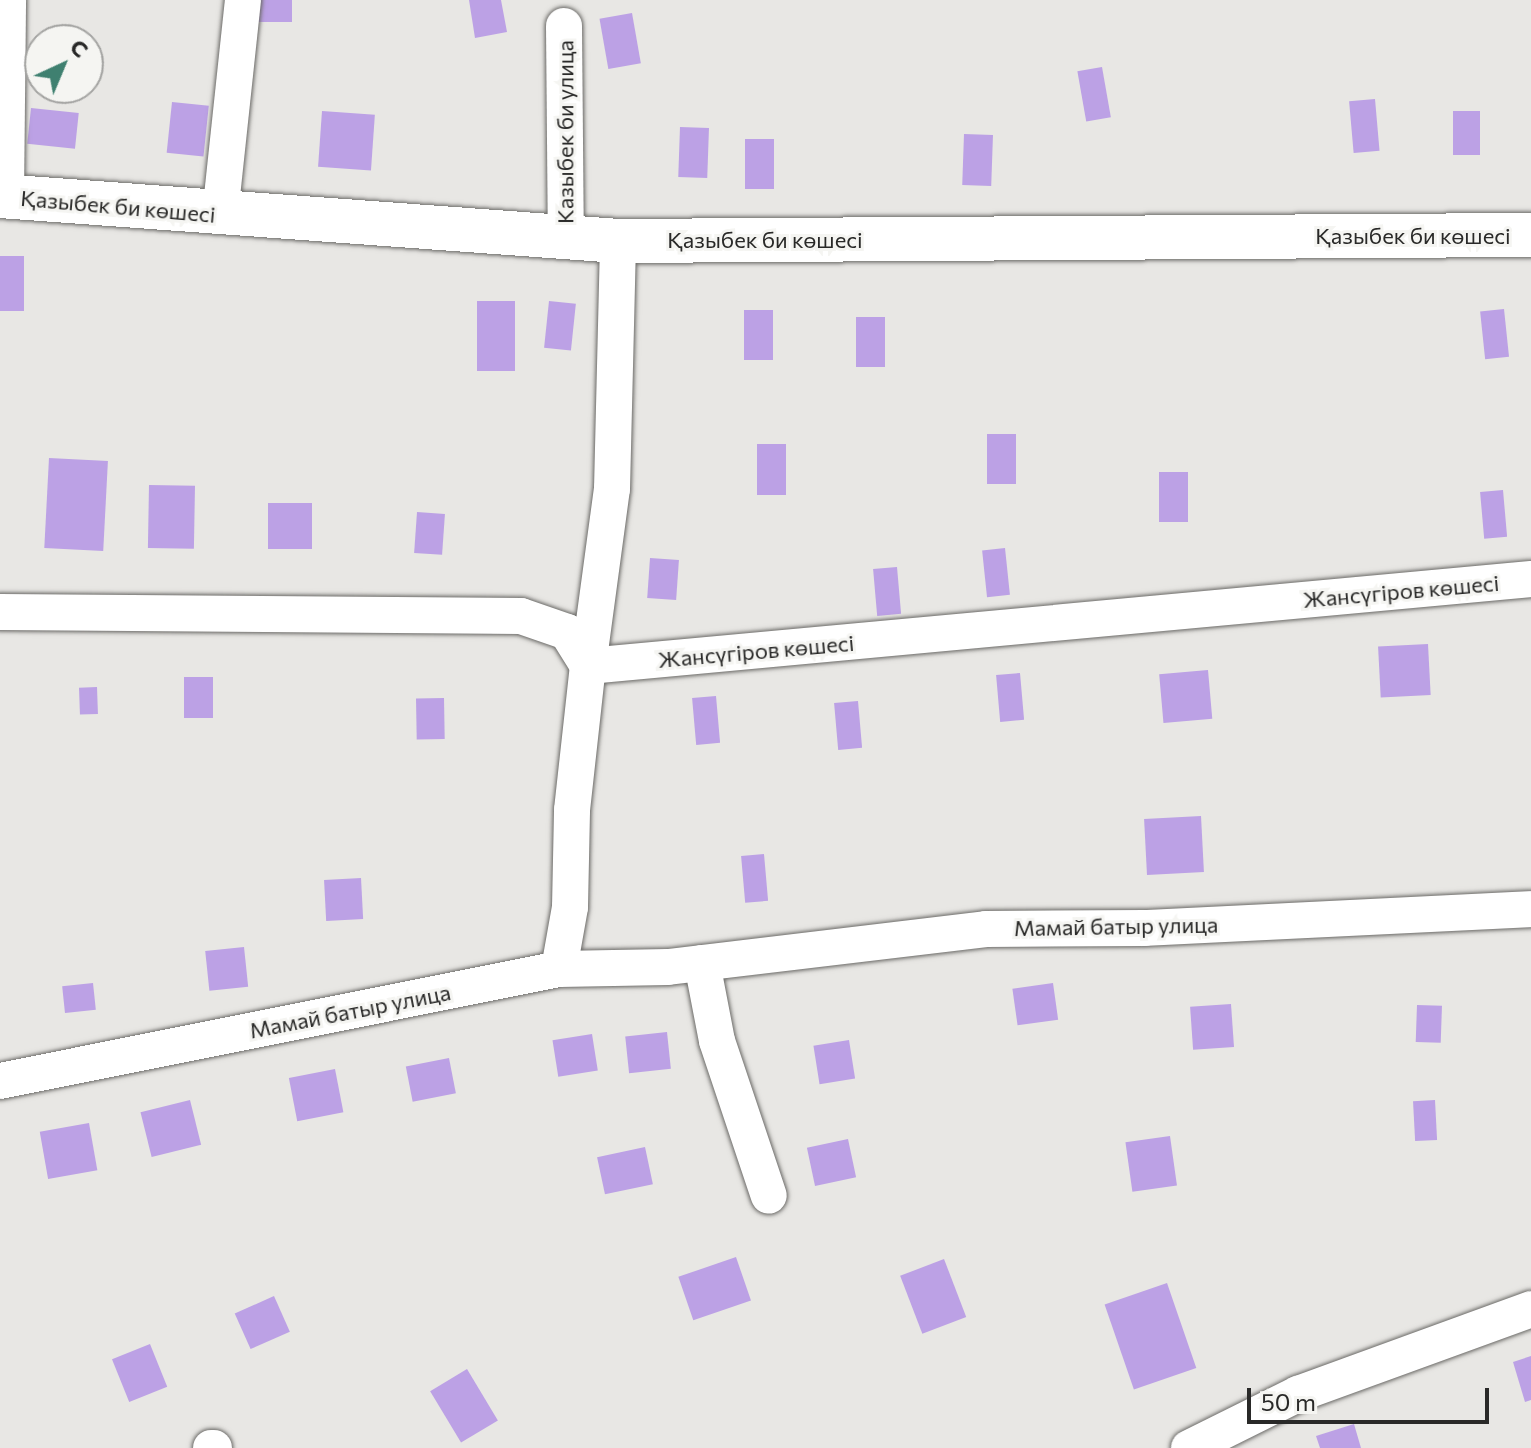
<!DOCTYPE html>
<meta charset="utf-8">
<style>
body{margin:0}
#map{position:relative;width:1531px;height:1448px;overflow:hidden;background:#e8e7e4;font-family:Commissioner,sans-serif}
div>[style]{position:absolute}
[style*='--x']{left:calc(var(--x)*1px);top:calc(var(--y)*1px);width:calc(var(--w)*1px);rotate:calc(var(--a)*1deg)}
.building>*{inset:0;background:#bca1e5;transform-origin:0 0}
.roads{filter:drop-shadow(0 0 2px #6b6a67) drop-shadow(0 0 2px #6b6a67)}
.minor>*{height:36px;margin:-18px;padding:0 18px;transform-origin:18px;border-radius:18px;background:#fff}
.major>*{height:44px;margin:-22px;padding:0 22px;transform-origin:22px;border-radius:22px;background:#fff}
span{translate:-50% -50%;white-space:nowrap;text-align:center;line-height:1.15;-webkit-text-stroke:6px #f5f5f2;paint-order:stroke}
.street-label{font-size:22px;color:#292928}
.north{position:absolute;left:24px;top:24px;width:80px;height:80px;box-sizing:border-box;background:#f5f5f2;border:2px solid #a3a3a1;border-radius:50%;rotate:44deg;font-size:22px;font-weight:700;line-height:32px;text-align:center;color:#292928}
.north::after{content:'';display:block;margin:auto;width:28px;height:36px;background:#3f8070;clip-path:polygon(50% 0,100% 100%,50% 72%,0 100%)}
.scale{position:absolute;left:1247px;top:1388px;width:242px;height:36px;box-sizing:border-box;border:4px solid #292928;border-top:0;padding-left:10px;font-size:24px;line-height:28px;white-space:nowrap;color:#292928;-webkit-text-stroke:6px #f5f5f2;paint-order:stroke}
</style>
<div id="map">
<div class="building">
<i style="left:258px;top:0;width:34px;height:22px"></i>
<i style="clip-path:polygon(469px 0,501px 0,507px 32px,475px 38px)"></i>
<i style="left:632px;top:13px;width:51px;height:33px;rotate:80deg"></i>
<i style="left:1102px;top:67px;width:51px;height:25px;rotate:80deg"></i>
<i style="left:1375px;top:99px;width:52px;height:26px;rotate:85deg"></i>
<i style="left:172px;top:102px;width:37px;height:51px;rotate:6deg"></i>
<i style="left:31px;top:108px;width:48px;height:36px;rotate:6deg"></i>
<i style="left:322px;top:111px;width:53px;height:56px;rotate:4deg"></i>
<i style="left:1453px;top:111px;width:27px;height:44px"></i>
<i style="left:680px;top:127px;width:29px;height:50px;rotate:2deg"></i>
<i style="left:964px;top:134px;width:29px;height:51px;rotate:2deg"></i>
<i style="left:745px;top:139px;width:29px;height:50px"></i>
<i style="left:0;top:256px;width:24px;height:55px"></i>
<i style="left:477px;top:301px;width:38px;height:70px"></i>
<i style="left:549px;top:301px;width:27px;height:47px;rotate:6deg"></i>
<i style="left:1504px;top:309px;width:48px;height:24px;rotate:84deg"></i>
<i style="left:744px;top:310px;width:29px;height:50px"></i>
<i style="left:856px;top:317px;width:29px;height:50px"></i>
<i style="left:987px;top:434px;width:29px;height:50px"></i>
<i style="left:757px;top:444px;width:29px;height:51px"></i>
<i style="left:49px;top:458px;width:59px;height:90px;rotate:3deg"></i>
<i style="left:1159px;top:472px;width:29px;height:50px"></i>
<i style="left:149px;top:485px;width:46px;height:63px;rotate:1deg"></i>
<i style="left:1503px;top:490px;width:47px;height:23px;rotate:85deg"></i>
<i style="left:268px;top:503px;width:44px;height:46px"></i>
<i style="left:417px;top:512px;width:28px;height:41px;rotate:4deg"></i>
<i style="left:1005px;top:548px;width:47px;height:23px;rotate:84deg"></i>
<i style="left:650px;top:558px;width:29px;height:40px;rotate:4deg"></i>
<i style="left:897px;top:567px;width:47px;height:24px;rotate:85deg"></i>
<i style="left:1428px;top:644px;width:51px;height:50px;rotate:87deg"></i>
<i style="left:1208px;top:670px;width:49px;height:49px;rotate:85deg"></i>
<i style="left:1020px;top:673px;width:47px;height:24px;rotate:85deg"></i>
<i style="left:184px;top:677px;width:29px;height:41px"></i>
<i style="left:97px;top:687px;width:27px;height:18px;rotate:88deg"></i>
<i style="left:716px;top:696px;width:47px;height:24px;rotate:85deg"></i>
<i style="left:444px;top:698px;width:41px;height:28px;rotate:89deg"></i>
<i style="left:858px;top:701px;width:47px;height:24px;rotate:85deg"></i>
<i style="left:1201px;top:816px;width:56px;height:57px;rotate:87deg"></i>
<i style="left:764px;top:854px;width:47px;height:23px;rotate:85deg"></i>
<i style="left:361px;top:878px;width:41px;height:37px;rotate:87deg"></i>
<i style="left:244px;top:947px;width:40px;height:39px;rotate:84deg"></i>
<i style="left:93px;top:983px;width:27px;height:31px;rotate:84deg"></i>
<i style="left:1053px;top:983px;width:37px;height:41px;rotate:82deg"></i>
<i style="left:1231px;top:1004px;width:43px;height:41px;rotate:86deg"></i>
<i style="left:1417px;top:1005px;width:25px;height:37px;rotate:2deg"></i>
<i style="left:667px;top:1032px;width:37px;height:42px;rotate:84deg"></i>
<i style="left:592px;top:1034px;width:37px;height:40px;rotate:81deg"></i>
<i style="left:849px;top:1040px;width:39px;height:36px;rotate:81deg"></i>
<i style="left:449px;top:1058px;width:36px;height:44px;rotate:79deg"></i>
<i style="left:335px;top:1069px;width:44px;height:47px;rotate:79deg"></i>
<i style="left:190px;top:1100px;width:46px;height:51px;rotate:76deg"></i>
<i style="left:1435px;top:1100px;width:40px;height:22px;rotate:87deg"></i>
<i style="left:89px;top:1123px;width:48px;height:50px;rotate:80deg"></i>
<i style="left:1170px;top:1136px;width:50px;height:45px;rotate:82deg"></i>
<i style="left:848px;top:1139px;width:39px;height:42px;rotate:78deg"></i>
<i style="left:645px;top:1147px;width:38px;height:49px;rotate:78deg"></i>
<i style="left:736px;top:1257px;width:46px;height:61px;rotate:71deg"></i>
<i style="left:944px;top:1259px;width:62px;height:47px;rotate:69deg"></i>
<i style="left:1167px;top:1283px;width:90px;height:66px;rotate:71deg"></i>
<i style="left:274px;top:1296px;width:39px;height:43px;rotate:66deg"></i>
<i style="left:150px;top:1344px;width:46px;height:41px;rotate:68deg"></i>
<i style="clip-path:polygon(1531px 1356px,1531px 1400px,1525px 1402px,1513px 1362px)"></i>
<i style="left:467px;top:1369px;width:60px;height:43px;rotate:59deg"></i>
<i style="clip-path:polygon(1354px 1424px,1361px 1448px,1320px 1448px,1316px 1436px)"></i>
</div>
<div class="roads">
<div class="minor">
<i style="--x:564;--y:26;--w:211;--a:89.5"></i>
<i style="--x:6;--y:197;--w:197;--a:-89.4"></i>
<i style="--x:220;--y:215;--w:216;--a:-83.9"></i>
<i style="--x:0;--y:612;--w:521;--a:0.44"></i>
<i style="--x:521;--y:616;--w:49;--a:19.2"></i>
<i style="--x:567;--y:632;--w:40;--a:58"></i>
<i style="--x:588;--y:666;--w:947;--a:-5.27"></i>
<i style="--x:702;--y:963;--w:79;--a:79.1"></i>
<i style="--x:717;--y:1041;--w:163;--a:71.5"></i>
<i style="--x:559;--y:969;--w:63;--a:-79.9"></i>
<i style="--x:570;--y:907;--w:97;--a:-88.8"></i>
<i style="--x:572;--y:810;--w:145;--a:-83.7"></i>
<i style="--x:588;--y:666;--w:179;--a:-82.3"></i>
<i style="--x:612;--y:489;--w:248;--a:-88.6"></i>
<i style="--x:0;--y:1081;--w:570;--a:-11.33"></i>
<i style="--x:559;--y:969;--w:109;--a:-1.1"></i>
<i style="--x:668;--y:967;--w:320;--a:-6.8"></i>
<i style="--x:986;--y:929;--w:159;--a:-0.4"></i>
<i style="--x:1145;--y:928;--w:386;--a:-2.8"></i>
<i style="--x:211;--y:1448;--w:3;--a:0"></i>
<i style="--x:1189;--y:1448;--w:122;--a:-26.4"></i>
<i style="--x:1298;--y:1394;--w:248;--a:-20"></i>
</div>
<div class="major">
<i style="--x:0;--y:196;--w:620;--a:4.16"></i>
<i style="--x:618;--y:241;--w:913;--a:-0.38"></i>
</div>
</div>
<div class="street-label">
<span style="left:565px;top:132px;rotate:-90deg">Казыбек би улица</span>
<span style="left:118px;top:206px;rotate:5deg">Қазыбек би көшесі</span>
<span style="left:1413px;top:236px">Қазыбек би көшесі</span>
<span style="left:765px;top:240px">Қазыбек би көшесі</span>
<span style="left:1401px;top:591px;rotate:-5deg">Жансүгіров көшесі</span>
<span style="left:756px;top:651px;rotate:-5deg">Жансүгіров көшесі</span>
<span style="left:1116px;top:926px;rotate:-1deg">Мамай батыр улица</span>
<span style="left:350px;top:1011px;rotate:-11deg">Мамай батыр улица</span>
</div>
<div class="north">С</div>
<div class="scale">50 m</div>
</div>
